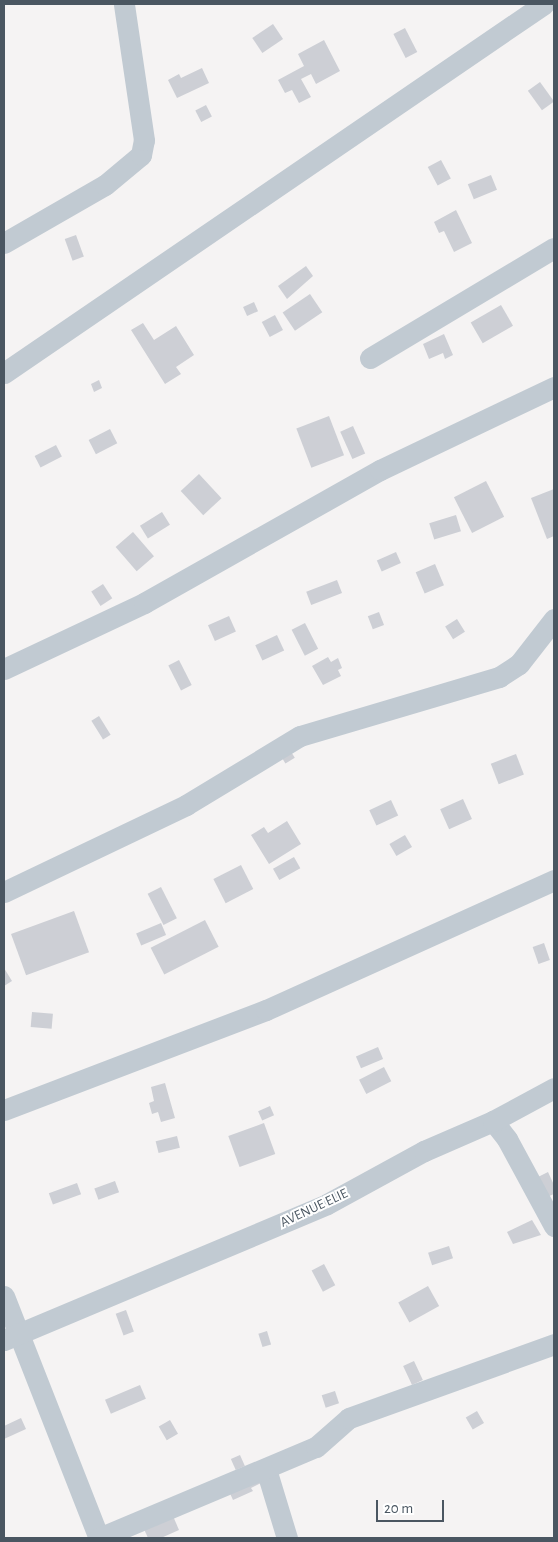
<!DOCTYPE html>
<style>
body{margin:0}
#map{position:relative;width:558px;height:1542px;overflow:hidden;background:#f5f3f3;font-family:"Alegreya Sans",sans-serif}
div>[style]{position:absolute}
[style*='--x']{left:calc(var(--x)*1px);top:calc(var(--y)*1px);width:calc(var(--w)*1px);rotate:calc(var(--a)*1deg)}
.building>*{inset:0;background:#cdcfd5;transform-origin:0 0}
.minor>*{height:21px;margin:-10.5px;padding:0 10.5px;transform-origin:10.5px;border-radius:10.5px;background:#c1cad2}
span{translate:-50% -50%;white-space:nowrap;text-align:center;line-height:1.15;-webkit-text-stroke:4px #fff;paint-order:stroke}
.street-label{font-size:14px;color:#4a5661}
.frame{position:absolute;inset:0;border:5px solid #4a5661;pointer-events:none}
.scale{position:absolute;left:376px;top:1500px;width:68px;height:22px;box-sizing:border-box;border:2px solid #4a5661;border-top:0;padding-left:6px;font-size:15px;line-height:18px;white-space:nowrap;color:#4a5661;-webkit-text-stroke:4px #fff;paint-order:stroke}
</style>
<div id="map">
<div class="building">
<i style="left:273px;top:24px;width:18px;height:25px;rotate:56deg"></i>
<i style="left:405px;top:28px;width:27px;height:13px;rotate:63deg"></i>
<i style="clip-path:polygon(324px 40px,340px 71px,316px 84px,311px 74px,301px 79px,311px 97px,299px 103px,292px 90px,285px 93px,278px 80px,304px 66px,298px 54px)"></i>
<i style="clip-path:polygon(202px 68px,209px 83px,177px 98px,168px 80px,179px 74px,181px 78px)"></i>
<i style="left:540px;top:82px;width:24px;height:15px;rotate:54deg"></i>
<i style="left:206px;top:105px;width:13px;height:12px;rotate:63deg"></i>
<i style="left:441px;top:160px;width:21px;height:15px;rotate:62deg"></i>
<i style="left:491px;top:175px;width:16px;height:25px;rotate:68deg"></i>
<i style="clip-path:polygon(456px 210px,472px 243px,454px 252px,444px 231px,439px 233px,434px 222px)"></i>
<i style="left:76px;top:235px;width:23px;height:12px;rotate:70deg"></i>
<i style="clip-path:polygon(306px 266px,313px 276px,287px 299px,278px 286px)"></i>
<i style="left:310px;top:294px;width:22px;height:33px;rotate:56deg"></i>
<i style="left:254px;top:302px;width:10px;height:12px;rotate:66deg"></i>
<i style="left:501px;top:305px;width:24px;height:35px;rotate:60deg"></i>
<i style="left:275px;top:315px;width:17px;height:15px;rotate:62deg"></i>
<i style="clip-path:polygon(143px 323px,154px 340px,176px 326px,194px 355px,176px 367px,181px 374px,165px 384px,131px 330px)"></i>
<i style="clip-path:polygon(444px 334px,453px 355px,445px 359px,443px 353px,429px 359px,423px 344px)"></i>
<i style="clip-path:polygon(99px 380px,102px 388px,94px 392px,91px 384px)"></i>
<i style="left:329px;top:416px;width:42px;height:35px;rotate:69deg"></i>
<i style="left:353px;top:426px;width:30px;height:14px;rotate:66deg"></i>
<i style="left:110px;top:429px;width:16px;height:24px;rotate:63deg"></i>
<i style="left:56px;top:445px;width:13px;height:24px;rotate:63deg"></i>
<i style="left:199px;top:474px;width:33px;height:25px;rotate:47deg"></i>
<i style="left:486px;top:481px;width:40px;height:36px;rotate:63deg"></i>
<i style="clip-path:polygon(554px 489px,554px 536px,547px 539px,531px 498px)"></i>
<i style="left:162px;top:512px;width:15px;height:26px;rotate:58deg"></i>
<i style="left:456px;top:515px;width:17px;height:28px;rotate:73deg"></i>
<i style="left:133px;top:532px;width:32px;height:23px;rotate:49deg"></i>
<i style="left:396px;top:552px;width:12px;height:21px;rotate:66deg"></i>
<i style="left:435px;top:564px;width:23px;height:21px;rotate:67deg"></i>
<i style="left:337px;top:580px;width:14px;height:33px;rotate:69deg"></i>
<i style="left:103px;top:584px;width:17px;height:14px;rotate:57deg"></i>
<i style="left:379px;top:612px;width:14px;height:12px;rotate:69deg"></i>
<i style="left:229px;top:616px;width:17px;height:23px;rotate:66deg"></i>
<i style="left:457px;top:619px;width:15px;height:14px;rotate:58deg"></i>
<i style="left:305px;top:623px;width:29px;height:15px;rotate:63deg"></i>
<i style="left:277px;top:635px;width:17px;height:24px;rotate:65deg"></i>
<i style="clip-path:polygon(328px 657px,331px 662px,338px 658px,342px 668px,338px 670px,341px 676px,323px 685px,312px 666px)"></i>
<i style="left:179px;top:660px;width:28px;height:12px;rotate:63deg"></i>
<i style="left:99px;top:716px;width:22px;height:9px;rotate:58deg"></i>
<i style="left:290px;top:750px;width:9px;height:11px;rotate:58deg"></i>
<i style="left:516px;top:754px;width:22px;height:27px;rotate:69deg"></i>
<i style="left:463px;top:799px;width:22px;height:25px;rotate:66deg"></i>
<i style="left:391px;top:800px;width:17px;height:24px;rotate:65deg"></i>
<i style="clip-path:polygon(287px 821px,301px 844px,269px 864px,251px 835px,264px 827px,268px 833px)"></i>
<i style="left:405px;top:835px;width:14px;height:18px;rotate:60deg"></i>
<i style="left:294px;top:857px;width:13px;height:24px;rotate:61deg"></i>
<i style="left:241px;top:865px;width:27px;height:31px;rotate:63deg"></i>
<i style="left:161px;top:887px;width:35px;height:15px;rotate:63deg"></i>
<i style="left:74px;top:911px;width:44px;height:67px;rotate:70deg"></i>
<i style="left:205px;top:920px;width:30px;height:61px;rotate:63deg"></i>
<i style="left:161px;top:923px;width:13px;height:27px;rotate:67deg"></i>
<i style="left:544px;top:943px;width:18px;height:12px;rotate:71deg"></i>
<i style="clip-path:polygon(4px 968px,12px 981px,4px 986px)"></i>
<i style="left:32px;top:1012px;width:21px;height:15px;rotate:5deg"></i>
<i style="left:378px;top:1047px;width:13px;height:24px;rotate:67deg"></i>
<i style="left:384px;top:1067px;width:16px;height:28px;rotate:63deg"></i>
<i style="clip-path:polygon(165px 1083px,175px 1118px,161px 1122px,158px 1112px,152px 1114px,149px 1103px,154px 1101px,151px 1087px)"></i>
<i style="left:270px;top:1106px;width:10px;height:13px;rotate:66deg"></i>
<i style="left:264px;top:1123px;width:33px;height:38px;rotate:70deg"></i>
<i style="left:177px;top:1136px;width:12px;height:22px;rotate:76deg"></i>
<i style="clip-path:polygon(548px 1172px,554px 1185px,554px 1194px,547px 1197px,538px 1177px)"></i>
<i style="left:115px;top:1181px;width:12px;height:22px;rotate:70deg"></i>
<i style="left:77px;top:1183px;width:12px;height:30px;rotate:70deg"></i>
<i style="clip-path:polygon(532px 1220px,541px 1235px,513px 1244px,507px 1232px)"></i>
<i style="left:449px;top:1246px;width:13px;height:22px;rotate:72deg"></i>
<i style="left:324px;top:1264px;width:24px;height:14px;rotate:62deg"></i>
<i style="left:428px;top:1286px;width:23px;height:34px;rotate:61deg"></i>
<i style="left:126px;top:1310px;width:23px;height:11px;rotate:70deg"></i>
<i style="left:267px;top:1331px;width:14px;height:9px;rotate:73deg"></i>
<i style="left:414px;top:1361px;width:21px;height:12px;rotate:65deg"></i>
<i style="left:140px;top:1385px;width:15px;height:38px;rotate:67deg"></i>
<i style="left:335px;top:1391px;width:13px;height:14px;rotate:72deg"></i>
<i style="left:477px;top:1411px;width:14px;height:13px;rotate:60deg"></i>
<i style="clip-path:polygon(21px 1418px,26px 1429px,4px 1439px,4px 1426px)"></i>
<i style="left:170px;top:1420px;width:16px;height:13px;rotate:60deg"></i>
<i style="left:240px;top:1455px;width:12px;height:10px;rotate:66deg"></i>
<i style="clip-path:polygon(258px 1476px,261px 1483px,251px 1488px,253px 1491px,233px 1500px,228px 1489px)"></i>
<i style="clip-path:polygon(173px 1516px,179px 1530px,161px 1538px,148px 1538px,144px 1529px)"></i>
</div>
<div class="minor">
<i style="--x:4;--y:243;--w:116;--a:-29.9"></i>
<i style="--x:105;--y:185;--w:47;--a:-39.8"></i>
<i style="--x:141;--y:155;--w:15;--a:-79"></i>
<i style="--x:144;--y:140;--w:137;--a:-98.4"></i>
<i style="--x:370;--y:358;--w:214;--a:-30.9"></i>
<i style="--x:4;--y:373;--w:654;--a:-34.35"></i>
<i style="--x:4;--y:669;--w:155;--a:-25.2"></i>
<i style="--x:144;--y:603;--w:271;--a:-29.4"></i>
<i style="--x:380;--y:470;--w:193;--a:-25.5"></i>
<i style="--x:4;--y:892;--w:202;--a:-25.5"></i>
<i style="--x:186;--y:805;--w:133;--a:-31.2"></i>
<i style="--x:300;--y:736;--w:208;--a:-16.5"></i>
<i style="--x:499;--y:677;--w:24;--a:-33"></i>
<i style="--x:519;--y:664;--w:57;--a:-52.1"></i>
<i style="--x:4;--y:1110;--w:280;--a:-20.9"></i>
<i style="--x:266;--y:1010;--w:316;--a:-24.3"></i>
<i style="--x:493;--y:1121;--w:23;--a:52"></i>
<i style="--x:507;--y:1139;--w:99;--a:61.6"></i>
<i style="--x:4;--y:1296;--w:260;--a:68.6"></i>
<i style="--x:4;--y:1340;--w:350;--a:-22.8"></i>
<i style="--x:327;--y:1204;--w:111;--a:-28.7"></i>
<i style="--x:424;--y:1151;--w:75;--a:-23.5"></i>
<i style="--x:493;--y:1121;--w:69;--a:-28.4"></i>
<i style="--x:266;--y:1469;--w:72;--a:73.1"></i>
<i style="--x:99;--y:1538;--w:235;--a:-22.8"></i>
<i style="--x:316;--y:1447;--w:44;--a:-41.3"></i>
<i style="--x:349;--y:1418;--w:218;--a:-19.8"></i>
</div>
<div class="street-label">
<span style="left:314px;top:1208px;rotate:-25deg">AVENUE ELIE</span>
</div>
<div class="frame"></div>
<div class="scale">20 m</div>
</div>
